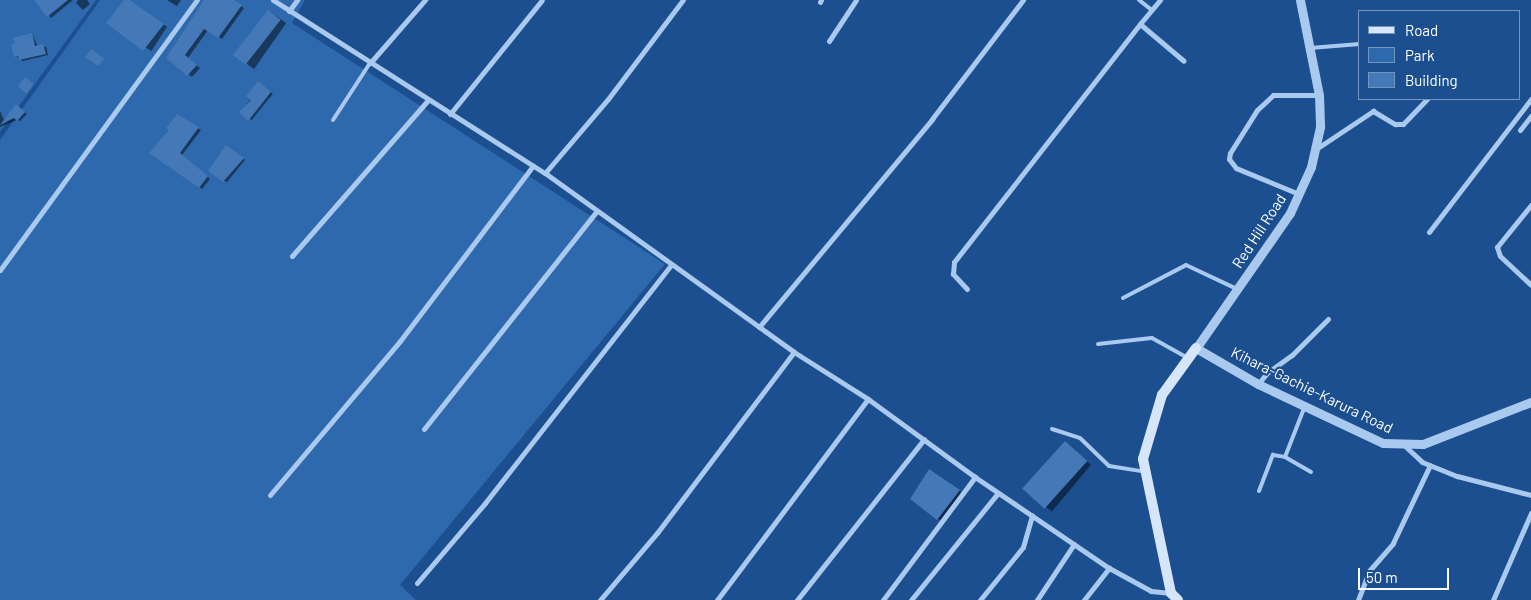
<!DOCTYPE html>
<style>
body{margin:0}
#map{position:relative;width:1531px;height:600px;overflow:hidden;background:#1b4f8f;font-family:Barlow,sans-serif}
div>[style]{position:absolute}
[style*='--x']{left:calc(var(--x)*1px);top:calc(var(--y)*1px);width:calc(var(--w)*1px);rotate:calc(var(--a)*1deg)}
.green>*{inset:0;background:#2e69ad}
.shadow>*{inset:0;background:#0007;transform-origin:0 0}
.building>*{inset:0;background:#4478b7;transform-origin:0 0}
.service>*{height:4px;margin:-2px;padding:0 2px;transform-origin:2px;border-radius:2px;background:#a9c9ee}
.minor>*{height:5px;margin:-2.5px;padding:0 2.5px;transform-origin:2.5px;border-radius:2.5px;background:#a9c9ee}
.tertiary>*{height:9px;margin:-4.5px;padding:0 4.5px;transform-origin:4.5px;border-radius:4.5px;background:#a9c9ee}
.secondary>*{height:10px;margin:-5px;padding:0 5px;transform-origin:5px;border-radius:5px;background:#d6e6fa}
span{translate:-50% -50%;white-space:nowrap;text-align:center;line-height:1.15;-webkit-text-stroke:4.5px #1b4f8f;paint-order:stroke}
.street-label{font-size:15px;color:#fff}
.legend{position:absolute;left:1358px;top:10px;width:162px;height:90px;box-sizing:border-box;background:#1b4f8f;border:1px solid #7695bc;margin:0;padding:6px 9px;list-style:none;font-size:15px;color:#fff}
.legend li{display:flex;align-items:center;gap:10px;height:25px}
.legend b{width:25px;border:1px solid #7695bc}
.scale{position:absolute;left:1358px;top:568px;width:91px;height:22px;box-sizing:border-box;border:2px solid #fff;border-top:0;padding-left:6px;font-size:15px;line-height:18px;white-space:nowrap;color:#fff;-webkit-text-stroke:4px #1b4f8f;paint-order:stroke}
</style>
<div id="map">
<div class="green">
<i style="clip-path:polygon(0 0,96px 0,0 132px)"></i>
<i style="clip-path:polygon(100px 0,305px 0,292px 23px,665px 264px,400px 585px,416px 600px,0 600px,0 140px)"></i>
</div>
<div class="shadow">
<i style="clip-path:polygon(35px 0,73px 0,51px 18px)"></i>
<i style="clip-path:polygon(78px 0,87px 0,90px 4px,83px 10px,76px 3px)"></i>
<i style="left:126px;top:0;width:49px;height:29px;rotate:33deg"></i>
<i style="clip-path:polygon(167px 0,181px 0,177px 6px)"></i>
<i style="clip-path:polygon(206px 0,232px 0,244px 8px,222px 39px,208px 30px,188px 58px,200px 68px,192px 77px,167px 58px)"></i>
<i style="left:269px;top:11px;width:21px;height:56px;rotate:35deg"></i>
<i style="clip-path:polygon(32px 34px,38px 47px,46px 47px,48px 55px,23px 61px,16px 56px,16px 44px)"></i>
<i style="left:262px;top:85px;width:14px;height:34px;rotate:39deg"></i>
<i style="clip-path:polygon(16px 106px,27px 114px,20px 121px,17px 120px,0 127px,0 111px,4px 120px)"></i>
<i style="clip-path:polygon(177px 116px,201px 130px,182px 155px,210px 179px,202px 189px,151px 153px,170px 130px)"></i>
<i style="clip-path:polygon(226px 147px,245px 160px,227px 182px,224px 181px)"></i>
<i style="left:1065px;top:443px;width:34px;height:61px;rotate:40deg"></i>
<i style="clip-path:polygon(933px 472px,962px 493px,941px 520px,938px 519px)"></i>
</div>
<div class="building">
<i style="clip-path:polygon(34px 0,68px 0,47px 17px)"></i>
<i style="clip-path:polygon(124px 0,130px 0,164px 24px,143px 51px,106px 23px)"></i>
<i style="clip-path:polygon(204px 0,234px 0,242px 5px,218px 38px,204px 29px,185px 55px,197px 65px,187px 76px,166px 58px)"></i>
<i style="left:268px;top:10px;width:16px;height:57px;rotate:38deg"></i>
<i style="clip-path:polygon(32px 33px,35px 46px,43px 44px,46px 54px,19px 60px,18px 56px,14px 57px,11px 44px,15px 43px,13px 38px)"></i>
<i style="left:91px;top:49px;width:16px;height:10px;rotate:35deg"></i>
<i style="left:25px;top:77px;width:11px;height:12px;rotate:38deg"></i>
<i style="clip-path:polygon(258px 81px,271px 92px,248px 121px,239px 112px,251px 100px,246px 96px)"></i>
<i style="clip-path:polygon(16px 104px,25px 112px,17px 121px,14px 118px,0 125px)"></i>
<i style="clip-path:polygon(177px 114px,199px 127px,180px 153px,208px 176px,199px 188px,149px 153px,169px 130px,166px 128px)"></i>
<i style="clip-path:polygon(226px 145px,244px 158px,223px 182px,208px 171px)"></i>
<i style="left:1065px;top:441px;width:30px;height:64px;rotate:42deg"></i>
<i style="clip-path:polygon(929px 469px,960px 490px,937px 520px,910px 499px)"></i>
</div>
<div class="service">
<i style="--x:1139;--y:0;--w:16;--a:38"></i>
<i style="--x:1310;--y:48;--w:50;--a:-4.6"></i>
<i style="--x:333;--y:120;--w:68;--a:-57"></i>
<i style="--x:1123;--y:298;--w:71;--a:-27.6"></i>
<i style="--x:1186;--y:265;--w:56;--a:25.2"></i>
<i style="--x:1098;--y:344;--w:54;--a:-6.3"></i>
<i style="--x:1152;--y:338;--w:41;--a:29.1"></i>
<i style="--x:1052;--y:429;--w:29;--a:18"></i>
<i style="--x:1080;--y:438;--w:40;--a:44"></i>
<i style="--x:1109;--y:466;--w:36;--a:9"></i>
<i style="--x:1285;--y:457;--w:55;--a:-68.6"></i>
<i style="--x:1259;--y:491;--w:39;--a:-69"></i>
<i style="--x:1273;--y:455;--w:12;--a:9"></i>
<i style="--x:1285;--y:457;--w:30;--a:30"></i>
</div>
<div class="minor">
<i style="--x:273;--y:0;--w:322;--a:32.5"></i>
<i style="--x:545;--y:173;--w:307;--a:35.7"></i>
<i style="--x:794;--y:352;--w:88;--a:32.4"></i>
<i style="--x:868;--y:399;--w:132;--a:36.1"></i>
<i style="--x:975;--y:477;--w:162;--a:34.2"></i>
<i style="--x:1109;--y:568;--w:48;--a:28.7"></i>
<i style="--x:1151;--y:591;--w:20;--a:6"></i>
<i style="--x:1160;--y:0;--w:31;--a:130"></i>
<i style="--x:1140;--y:24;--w:57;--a:40.1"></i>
<i style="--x:820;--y:2;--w:2;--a:-63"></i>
<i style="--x:289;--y:11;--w:14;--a:-54"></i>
<i style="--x:829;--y:41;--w:49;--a:-56.6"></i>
<i style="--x:370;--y:63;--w:84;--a:-48.9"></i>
<i style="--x:450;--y:114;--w:146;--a:-51.1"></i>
<i style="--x:1520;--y:130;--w:18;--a:-52"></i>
<i style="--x:1316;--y:149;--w:69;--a:-33.7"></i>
<i style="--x:1373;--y:111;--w:26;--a:31"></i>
<i style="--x:1395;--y:124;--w:8;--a:0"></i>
<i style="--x:1403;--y:124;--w:35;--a:-46"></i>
<i style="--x:545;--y:173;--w:97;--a:-49.6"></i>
<i style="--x:608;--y:99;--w:124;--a:-52.9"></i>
<i style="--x:1299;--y:194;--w:68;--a:-157.6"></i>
<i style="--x:1236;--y:168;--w:11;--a:-128"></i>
<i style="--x:1229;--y:159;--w:6;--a:-81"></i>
<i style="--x:1230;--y:153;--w:51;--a:-57.9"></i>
<i style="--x:1257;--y:110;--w:22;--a:-43"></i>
<i style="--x:1273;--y:95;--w:46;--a:0"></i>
<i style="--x:1531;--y:205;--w:54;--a:129"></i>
<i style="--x:1497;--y:247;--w:9;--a:72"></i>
<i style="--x:1500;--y:256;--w:42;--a:43.1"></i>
<i style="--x:1429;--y:232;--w:168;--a:-52.5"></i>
<i style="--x:292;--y:256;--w:207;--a:-48.9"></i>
<i style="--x:0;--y:270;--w:334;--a:-53.9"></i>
<i style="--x:967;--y:289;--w:21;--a:-133"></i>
<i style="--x:953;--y:274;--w:12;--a:-85"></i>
<i style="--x:954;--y:262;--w:302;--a:-52"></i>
<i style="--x:759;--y:327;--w:271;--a:-50.2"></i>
<i style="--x:932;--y:119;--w:150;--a:-52.6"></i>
<i style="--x:1258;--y:384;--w:14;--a:-51"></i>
<i style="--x:1267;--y:373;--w:31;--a:-36"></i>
<i style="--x:1292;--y:355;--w:51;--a:-45"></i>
<i style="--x:424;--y:429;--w:277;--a:-51.6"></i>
<i style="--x:1405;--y:446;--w:23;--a:43"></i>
<i style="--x:1422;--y:462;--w:38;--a:22"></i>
<i style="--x:1457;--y:476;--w:76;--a:14.4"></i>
<i style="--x:270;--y:495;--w:202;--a:-49.8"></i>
<i style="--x:400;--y:341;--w:220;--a:-52.8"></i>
<i style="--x:417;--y:583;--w:105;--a:-49.6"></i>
<i style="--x:485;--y:503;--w:303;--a:-52"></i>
<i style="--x:600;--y:600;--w:88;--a:-49.6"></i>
<i style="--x:657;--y:533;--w:227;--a:-52.9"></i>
<i style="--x:717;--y:600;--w:251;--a:-53.1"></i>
<i style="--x:797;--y:600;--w:205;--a:-51.7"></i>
<i style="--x:883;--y:600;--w:154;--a:-53.2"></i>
<i style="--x:911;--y:600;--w:138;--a:-50.9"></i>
<i style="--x:980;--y:600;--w:68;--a:-50.9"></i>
<i style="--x:1023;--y:547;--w:33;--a:-74"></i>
<i style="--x:1037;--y:600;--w:67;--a:-56.5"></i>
<i style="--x:1084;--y:600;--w:41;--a:-52"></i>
<i style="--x:1358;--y:600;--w:31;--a:-69"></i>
<i style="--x:1369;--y:571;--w:37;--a:-49"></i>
<i style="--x:1393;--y:543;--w:86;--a:-64.6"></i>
<i style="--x:1493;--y:600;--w:95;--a:-66.4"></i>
</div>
<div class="tertiary">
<i style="--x:1300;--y:0;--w:97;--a:78.7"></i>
<i style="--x:1319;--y:95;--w:32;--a:88"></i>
<i style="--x:1320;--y:127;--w:41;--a:102.7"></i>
<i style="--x:1311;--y:167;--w:51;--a:114.5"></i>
<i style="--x:1290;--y:213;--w:165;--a:124.8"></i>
<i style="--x:1196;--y:348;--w:72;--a:30.1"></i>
<i style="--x:1258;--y:384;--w:138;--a:25.3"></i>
<i style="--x:1383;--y:443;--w:40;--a:1.4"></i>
<i style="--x:1423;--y:444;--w:116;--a:-21.3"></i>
</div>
<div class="secondary">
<i style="--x:1178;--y:600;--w:10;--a:-135"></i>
<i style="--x:1171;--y:593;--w:137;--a:-101.8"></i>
<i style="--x:1143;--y:459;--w:67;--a:-73.5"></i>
<i style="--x:1162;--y:395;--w:58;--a:-54.1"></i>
</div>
<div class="street-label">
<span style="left:1259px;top:231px;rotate:-57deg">Red Hill Road</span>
<span style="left:1312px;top:390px;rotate:26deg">Kihara-Gachie-Karura Road</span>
</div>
<ul class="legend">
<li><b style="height:6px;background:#d6e6fa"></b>Road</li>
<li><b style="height:14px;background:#2e69ad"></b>Park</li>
<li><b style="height:14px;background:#4478b7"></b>Building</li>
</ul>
<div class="scale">50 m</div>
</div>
